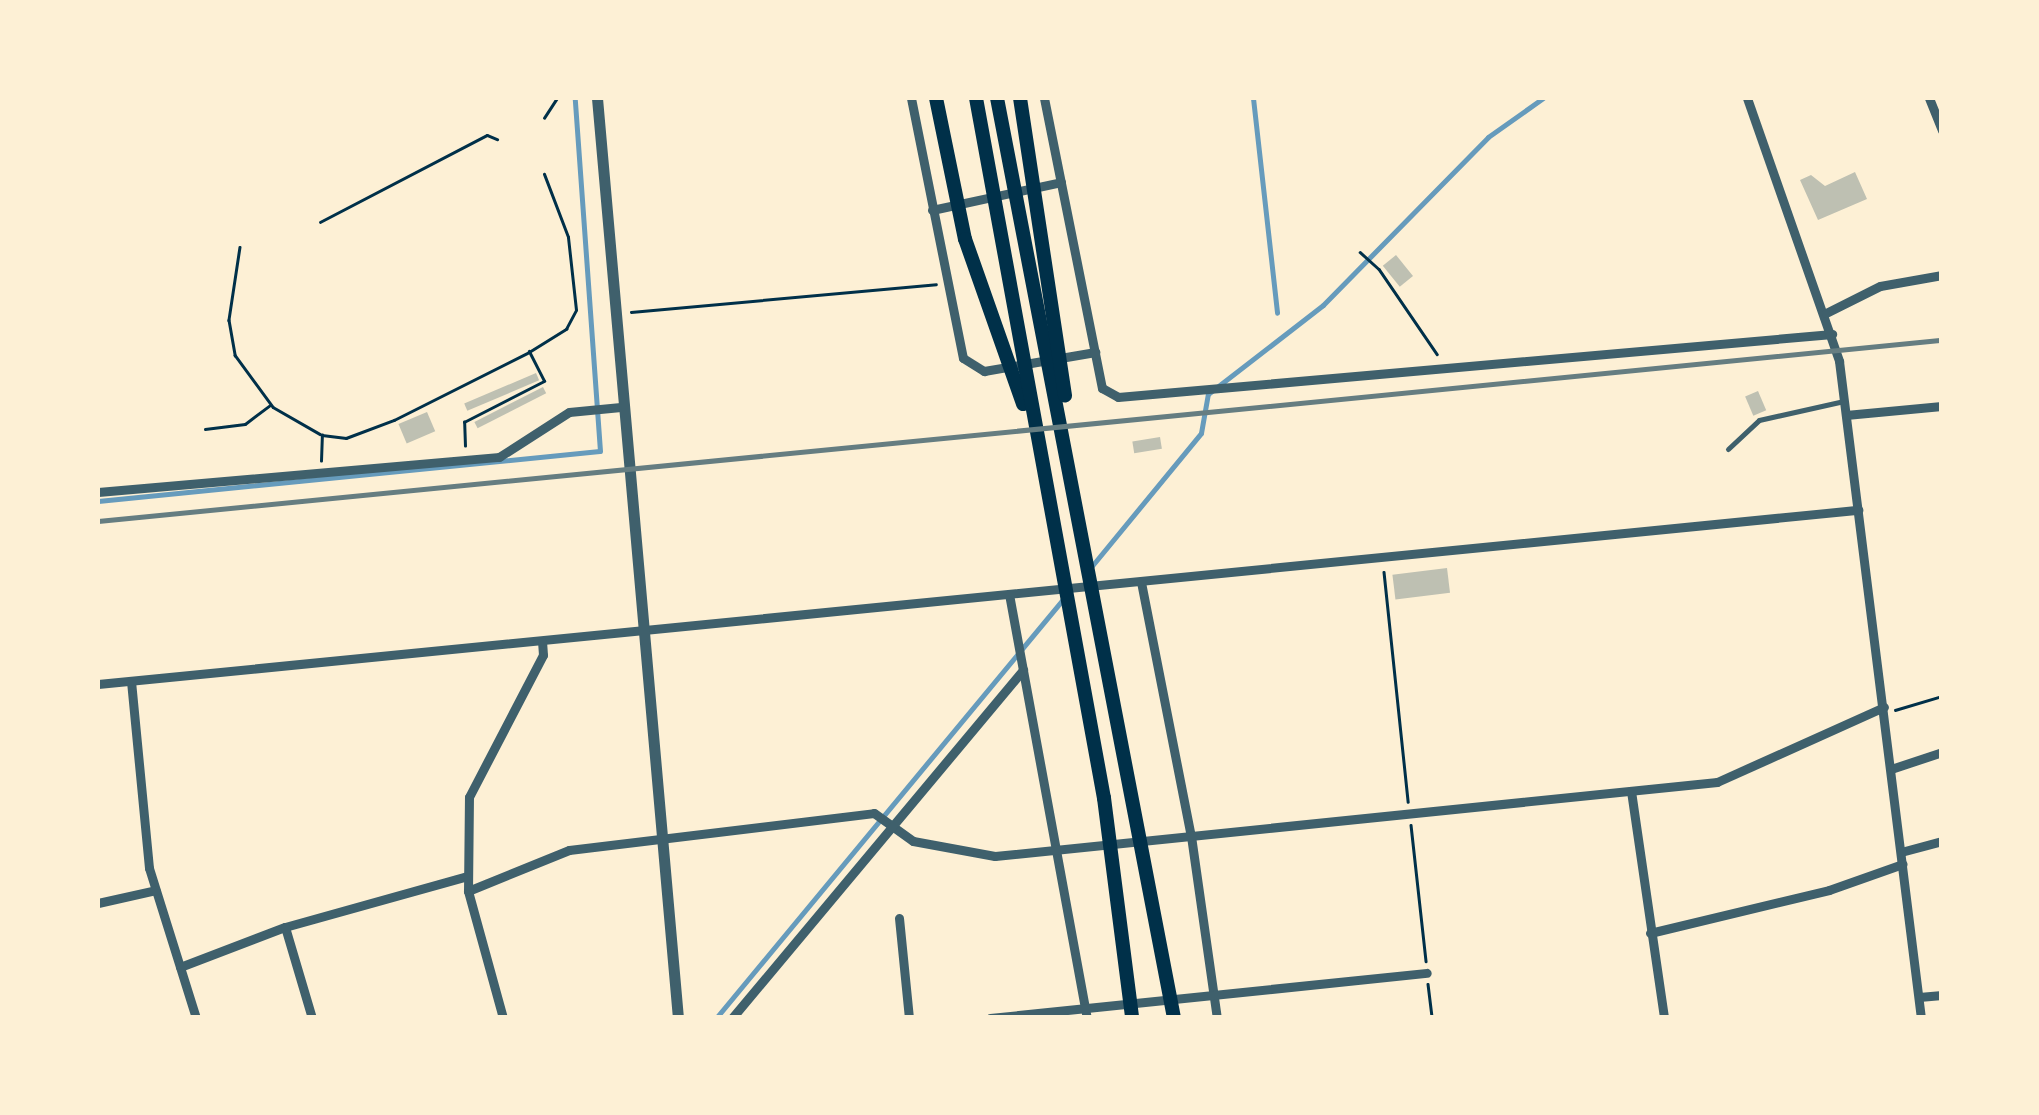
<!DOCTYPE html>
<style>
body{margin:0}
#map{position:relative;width:2039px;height:1115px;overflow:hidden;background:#fdf0d5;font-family:Poppins,sans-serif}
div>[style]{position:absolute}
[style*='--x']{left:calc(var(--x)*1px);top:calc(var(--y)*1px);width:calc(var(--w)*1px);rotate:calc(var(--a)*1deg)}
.stream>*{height:5px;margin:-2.5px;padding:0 2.5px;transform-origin:2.5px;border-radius:2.5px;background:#669bbc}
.building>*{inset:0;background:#bec0b2;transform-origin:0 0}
.path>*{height:2.5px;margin:-1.25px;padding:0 1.25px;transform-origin:1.25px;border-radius:1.25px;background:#003049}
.service>*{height:5px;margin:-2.5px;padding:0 2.5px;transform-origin:2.5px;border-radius:2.5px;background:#3f606c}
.minor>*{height:9px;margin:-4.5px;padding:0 4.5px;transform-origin:4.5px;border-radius:4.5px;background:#3f606c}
.tertiary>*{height:11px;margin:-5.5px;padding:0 5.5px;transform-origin:5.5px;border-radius:5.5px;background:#3f606c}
.primary>*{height:14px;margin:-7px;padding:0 7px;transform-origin:7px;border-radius:7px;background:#003049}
.rail>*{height:5px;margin:-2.5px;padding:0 2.5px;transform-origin:2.5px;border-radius:2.5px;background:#657d81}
span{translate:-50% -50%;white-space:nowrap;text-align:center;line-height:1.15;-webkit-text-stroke:9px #fdf0d5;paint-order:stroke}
.frame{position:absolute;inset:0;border:100px solid #fdf0d5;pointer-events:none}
</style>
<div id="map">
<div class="stream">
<i style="--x:1253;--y:98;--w:216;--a:83.6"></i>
<i style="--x:98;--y:501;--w:504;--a:-5.69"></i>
<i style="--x:600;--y:451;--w:354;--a:-94.1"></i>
<i style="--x:1091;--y:567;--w:173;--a:-50.6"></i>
<i style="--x:1201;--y:433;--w:40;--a:-80"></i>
<i style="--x:1208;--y:394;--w:145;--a:-37.7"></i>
<i style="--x:1323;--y:305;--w:235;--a:-45.5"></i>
<i style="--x:1488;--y:137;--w:67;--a:-35.3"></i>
<i style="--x:716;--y:1018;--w:545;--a:-50.36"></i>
</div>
<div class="building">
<i style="clip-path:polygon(1855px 172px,1867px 199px,1818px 220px,1800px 180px,1811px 175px,1825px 186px)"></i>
<i style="left:1396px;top:255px;width:27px;height:17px;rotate:51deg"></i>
<i style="left:536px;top:373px;width:8px;height:78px;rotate:67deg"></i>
<i style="left:543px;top:387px;width:7px;height:77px;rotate:63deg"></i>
<i style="left:1758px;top:391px;width:21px;height:14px;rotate:67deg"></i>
<i style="left:427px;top:412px;width:21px;height:31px;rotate:67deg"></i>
<i style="left:1160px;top:437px;width:12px;height:28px;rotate:81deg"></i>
<i style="left:1447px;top:568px;width:25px;height:55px;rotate:83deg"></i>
</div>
<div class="path">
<i style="--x:544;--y:118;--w:24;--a:-57"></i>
<i style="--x:320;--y:222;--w:188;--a:-27.5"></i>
<i style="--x:487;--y:135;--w:11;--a:22"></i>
<i style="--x:240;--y:247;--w:74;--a:98.6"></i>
<i style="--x:229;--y:320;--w:36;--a:80"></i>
<i style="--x:235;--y:355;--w:64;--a:53.8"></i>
<i style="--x:273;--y:407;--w:54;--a:29.9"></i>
<i style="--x:1360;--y:252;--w:25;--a:42"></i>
<i style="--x:1379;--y:269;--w:103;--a:55.7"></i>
<i style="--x:631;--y:312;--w:306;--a:-5.2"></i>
<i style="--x:205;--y:429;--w:40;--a:-7.1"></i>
<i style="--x:245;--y:424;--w:30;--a:-37"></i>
<i style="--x:465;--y:446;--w:24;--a:-92"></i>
<i style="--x:464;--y:422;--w:90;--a:-27.1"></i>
<i style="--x:544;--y:381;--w:33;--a:-117"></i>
<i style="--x:529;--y:352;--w:44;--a:-31.9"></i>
<i style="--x:566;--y:329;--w:21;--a:-62"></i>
<i style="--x:576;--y:310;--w:73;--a:-96.3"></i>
<i style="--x:568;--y:237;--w:67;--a:-110.9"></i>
<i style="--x:321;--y:461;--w:26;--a:-88"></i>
<i style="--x:322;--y:435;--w:24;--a:7"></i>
<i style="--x:346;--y:438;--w:51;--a:-20.6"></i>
<i style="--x:394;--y:420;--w:149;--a:-26.7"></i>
<i style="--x:1384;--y:572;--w:231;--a:84"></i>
<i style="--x:1895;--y:710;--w:49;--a:-16.6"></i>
<i style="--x:1411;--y:825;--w:137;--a:83.7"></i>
<i style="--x:1428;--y:984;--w:34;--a:83"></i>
</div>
<div class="service">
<i style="--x:1728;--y:449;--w:42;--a:-43.1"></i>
<i style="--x:1759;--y:420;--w:87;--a:-12.6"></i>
</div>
<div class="minor">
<i style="--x:911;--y:98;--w:265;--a:78.7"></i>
<i style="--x:963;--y:358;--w:25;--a:32"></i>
<i style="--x:984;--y:371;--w:113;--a:-9.7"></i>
<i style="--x:1044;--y:98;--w:296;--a:78.7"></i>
<i style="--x:1102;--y:388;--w:18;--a:29"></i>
<i style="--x:1118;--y:397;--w:717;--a:-5.04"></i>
<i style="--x:1747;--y:98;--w:279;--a:70.7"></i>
<i style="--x:1839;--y:361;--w:662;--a:82.89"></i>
<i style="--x:1929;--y:98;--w:35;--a:68"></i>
<i style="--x:932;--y:210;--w:132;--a:-12.2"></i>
<i style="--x:1826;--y:313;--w:60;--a:-26.6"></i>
<i style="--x:1880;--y:286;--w:63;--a:-10.1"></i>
<i style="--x:1846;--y:415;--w:96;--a:-5.4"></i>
<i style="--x:98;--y:492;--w:403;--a:-5"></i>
<i style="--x:499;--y:457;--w:83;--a:-32.7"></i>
<i style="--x:569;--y:412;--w:52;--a:-5.5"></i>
<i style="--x:1141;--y:582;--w:259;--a:78.9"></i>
<i style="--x:1191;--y:836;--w:184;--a:81.9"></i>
<i style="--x:1009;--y:594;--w:431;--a:79.6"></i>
<i style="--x:131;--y:681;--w:188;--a:84.5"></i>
<i style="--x:149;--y:868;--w:157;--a:72.6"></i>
<i style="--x:98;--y:684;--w:1769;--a:-5.65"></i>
<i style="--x:1891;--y:769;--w:54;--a:-18.4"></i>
<i style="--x:1631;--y:791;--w:229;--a:81.7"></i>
<i style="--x:1901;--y:852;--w:42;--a:-15"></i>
<i style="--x:468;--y:891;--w:109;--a:-22.1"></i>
<i style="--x:569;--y:850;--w:307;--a:-6.9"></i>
<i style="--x:874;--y:813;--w:48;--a:35.7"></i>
<i style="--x:913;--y:841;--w:83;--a:10.4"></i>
<i style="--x:995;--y:856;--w:726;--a:-5.85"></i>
<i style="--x:1717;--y:782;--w:183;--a:-24.2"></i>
<i style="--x:98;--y:903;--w:59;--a:-12.6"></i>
<i style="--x:899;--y:918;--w:100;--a:84.3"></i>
<i style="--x:285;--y:927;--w:190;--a:-15.6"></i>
<i style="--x:1650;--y:933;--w:184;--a:-13.5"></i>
<i style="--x:1829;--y:890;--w:78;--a:-19.4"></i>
<i style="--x:180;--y:967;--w:112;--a:-20.9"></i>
<i style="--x:285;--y:927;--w:95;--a:73.5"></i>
<i style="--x:1919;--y:997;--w:23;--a:-5"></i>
<i style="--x:503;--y:1018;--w:132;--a:-105.4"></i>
<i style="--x:468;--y:891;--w:94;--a:-89.4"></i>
<i style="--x:469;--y:797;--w:160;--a:-62.5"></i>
<i style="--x:543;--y:655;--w:13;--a:-94"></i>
<i style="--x:732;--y:1018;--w:454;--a:-50.1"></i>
<i style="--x:990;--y:1018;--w:439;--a:-5.9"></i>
</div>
<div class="tertiary">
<i style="--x:597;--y:98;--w:924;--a:84.97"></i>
</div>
<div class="primary">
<i style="--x:936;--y:98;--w:144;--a:78.4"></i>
<i style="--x:965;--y:239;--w:175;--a:70.6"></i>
<i style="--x:976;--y:98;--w:712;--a:79.64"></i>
<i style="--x:1104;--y:798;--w:222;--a:82.7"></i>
<i style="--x:997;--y:98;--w:937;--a:79.11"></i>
<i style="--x:1020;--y:98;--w:301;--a:81.4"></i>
</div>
<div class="rail">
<i style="--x:98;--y:521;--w:1853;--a:-5.61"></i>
</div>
<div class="frame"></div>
</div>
